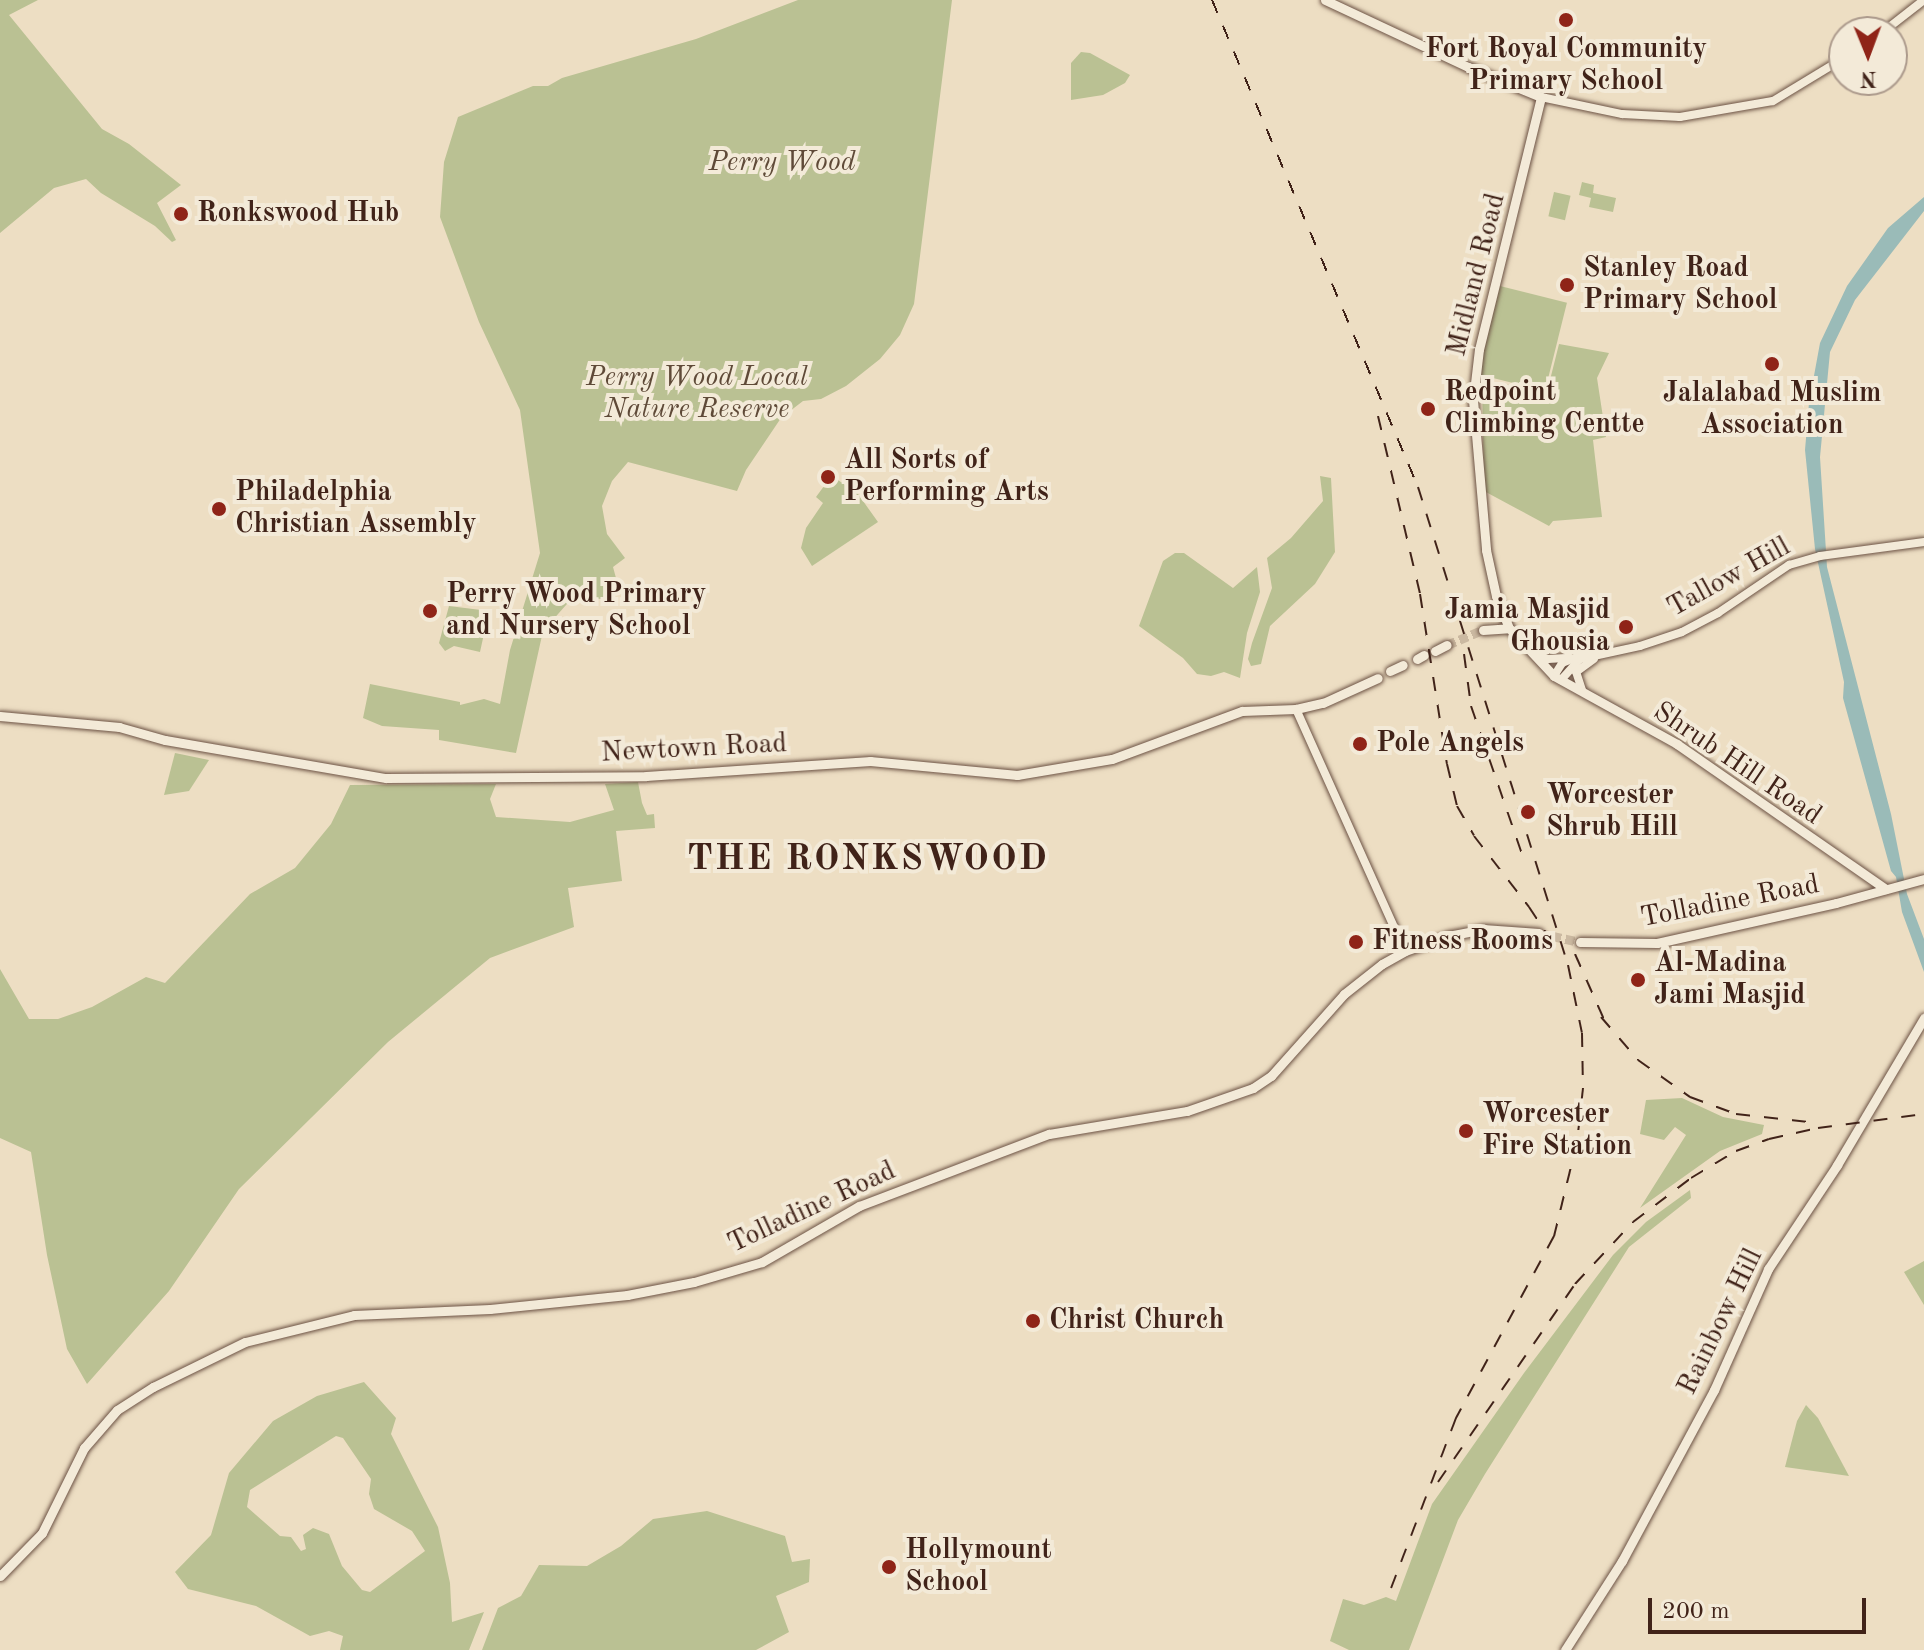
<!DOCTYPE html>
<style>
body{margin:0}
#map{position:relative;width:1924px;height:1650px;overflow:hidden;background:#eddec3;font-family:"Old Standard TT",serif}
div>[style]{position:absolute}
[style*='--x']{left:calc(var(--x)*1px);top:calc(var(--y)*1px);width:calc(var(--w)*1px);rotate:calc(var(--a)*1deg)}
.green>*{inset:0;background:#bac193;transform-origin:0 0}
.water>*{inset:0;background:#9abbb8}
.secondary-tunnel>*{height:9px;margin-top:-4.5px;transform-origin:0;background:repeating-linear-gradient(90deg,#cbb9a1 0 9px,transparent 0 13.5px)}
.roads{filter:drop-shadow(0 0 2px #6c5244) drop-shadow(0 0 2px #6c5244)}
.tertiary>*{height:8px;margin:-4px;padding:0 4px;transform-origin:4px;border-radius:4px;background:#f3ead8}
.secondary>*{height:9px;margin:-4.5px;padding:0 4.5px;transform-origin:4.5px;border-radius:4.5px;background:#f3ead8}
.rail>*{height:2px;margin-top:-1px;transform-origin:0;background:repeating-linear-gradient(90deg,#412319 0 14px,transparent 0 28px)}
.dots>*{width:22px;height:22px;translate:-50% -50%;box-sizing:border-box;border:4px solid #f3ead8;border-radius:50%}
span{translate:-50% -50%;white-space:nowrap;text-align:center;line-height:1.15;-webkit-text-stroke:8px #f3ead8;paint-order:stroke}
.poi-label{font-size:28px;color:#412319;font-weight:700}
.left{translate:0 -50%;text-align:left}
.right{translate:-100% -50%;text-align:right}
.park-label{font-size:28px;color:#5f4a38;font-style:italic}
.street-label{font-size:28px;color:#412319}
.district-label{font-size:36px;color:#412319;font-weight:700;letter-spacing:2px}
.north{position:absolute;left:1828px;top:16px;width:80px;height:80px;box-sizing:border-box;background:#f3ead8;border:2px solid #ac9a8c;border-radius:50%;rotate:179deg;font-size:22px;font-weight:700;line-height:32px;text-align:center;color:#412319}
.north::after{content:'';display:block;margin:auto;width:28px;height:36px;background:#8f2418;clip-path:polygon(50% 0,100% 100%,50% 72%,0 100%)}
.scale{position:absolute;left:1648px;top:1598px;width:218px;height:36px;box-sizing:border-box;border:4px solid #412319;border-top:0;padding-left:10px;font-size:24px;line-height:28px;white-space:nowrap;color:#412319;-webkit-text-stroke:6px #f3ead8;paint-order:stroke}
</style>
<div id="map">
<div class="green">
<i style="clip-path:polygon(0 0,38px 0,9px 15px,102px 129px,129px 144px,181px 185px,157px 203px,176px 240px,172px 242px,155px 226px,101px 193px,86px 179px,54px 188px,0 233px)"></i>
<i style="clip-path:polygon(798px 0,952px 0,914px 304px,900px 335px,880px 359px,846px 386px,821px 399px,803px 401px,781px 418px,746px 470px,737px 491px,628px 462px,612px 481px,602px 506px,607px 534px,625px 558px,613px 567px,619px 589px,601px 599px,574px 596px,543px 631px,516px 753px,439px 740px,439px 730px,382px 726px,363px 718px,370px 684px,460px 702px,460px 705px,484px 699px,500px 704px,510px 650px,540px 553px,520px 410px,479px 322px,440px 217px,444px 162px,458px 117px,533px 86px,548px 86px,562px 78px,696px 39px)"></i>
<i style="clip-path:polygon(1081px 52px,1090px 53px,1130px 75px,1125px 83px,1103px 95px,1071px 100px,1071px 63px)"></i>
<i style="clip-path:polygon(1582px 182px,1594px 185px,1593px 193px,1616px 198px,1613px 212px,1589px 207px,1591px 198px,1579px 195px)"></i>
<i style="left:1554px;top:192px;width:17px;height:25px;rotate:13deg"></i>
<i style="left:1500px;top:286px;width:69px;height:91px;rotate:14deg"></i>
<i style="clip-path:polygon(1559px 344px,1609px 353px,1597px 378px,1606px 437px,1593px 440px,1602px 517px,1553px 521px,1549px 526px,1484px 491px,1482px 380px,1547px 392px)"></i>
<i style="clip-path:polygon(1320px 476px,1331px 478px,1335px 552px,1315px 584px,1270px 626px,1261px 664px,1251px 666px,1248px 659px,1252px 643px,1272px 588px,1267px 558px,1291px 538px,1323px 501px)"></i>
<i style="clip-path:polygon(838px 480px,858px 494px,878px 522px,812px 566px,801px 548px,806px 528px,823px 503px,816px 497px,827px 482px,833px 487px)"></i>
<i style="clip-path:polygon(1175px 553px,1184px 553px,1233px 588px,1257px 567px,1260px 592px,1247px 633px,1240px 678px,1224px 672px,1211px 676px,1197px 674px,1183px 658px,1139px 626px,1163px 561px)"></i>
<i style="clip-path:polygon(449px 606px,489px 611px,480px 652px,454px 646px,445px 651px,439px 643px)"></i>
<i style="clip-path:polygon(175px 753px,209px 760px,189px 791px,164px 795px)"></i>
<i style="clip-path:polygon(638px 782px,642px 803px,647px 815px,654px 814px,655px 828px,616px 831px,622px 881px,568px 888px,574px 927px,490px 958px,388px 1042px,239px 1189px,169px 1291px,87px 1384px,67px 1349px,47px 1255px,31px 1152px,0 1138px,0 969px,29px 1019px,58px 1019px,92px 1007px,146px 977px,165px 983px,250px 894px,295px 868px,331px 824px,350px 785px,496px 784px,490px 799px,496px 817px,570px 822px,614px 810px,605px 784px)"></i>
<i style="clip-path:polygon(1682px 1098px,1723px 1117px,1764px 1125px,1762px 1134px,1720px 1151px,1640px 1208px,1686px 1135px,1675px 1127px,1664px 1140px,1640px 1134px,1646px 1100px)"></i>
<i style="clip-path:polygon(1690px 1190px,1691px 1198px,1629px 1247px,1485px 1474px,1458px 1520px,1409px 1650px,1349px 1650px,1330px 1641px,1343px 1599px,1364px 1605px,1386px 1597px,1396px 1601px,1432px 1504px,1524px 1373px,1613px 1255px,1646px 1222px)"></i>
<i style="clip-path:polygon(1924px 1261px,1924px 1305px,1904px 1272px)"></i>
<i style="clip-path:polygon(evenodd,364px 1382px,396px 1418px,391px 1434px,438px 1527px,450px 1583px,452px 1622px,484px 1612px,469px 1650px,340px 1650px,343px 1636px,329px 1631px,310px 1636px,256px 1606px,188px 1589px,175px 1572px,211px 1535px,229px 1473px,273px 1421px,317px 1396px,364px 1382px,336px 1436px,343px 1438px,371px 1479px,369px 1494px,374px 1509px,412px 1531px,425px 1551px,370px 1592px,362px 1590px,342px 1566px,329px 1534px,313px 1528px,303px 1535px,306px 1549px,301px 1551px,291px 1537px,280px 1536px,247px 1507px,250px 1490px,336px 1436px)"></i>
<i style="clip-path:polygon(1806px 1405px,1818px 1418px,1849px 1476px,1785px 1467px,1797px 1421px)"></i>
<i style="clip-path:polygon(707px 1511px,785px 1536px,792px 1562px,810px 1559px,809px 1582px,776px 1596px,789px 1632px,756px 1650px,482px 1650px,498px 1608px,521px 1596px,539px 1565px,587px 1566px,621px 1546px,653px 1519px)"></i>
</div>
<div class="water">
<i style="clip-path:polygon(1924px 197px,1924px 211px,1855px 300px,1830px 352px,1820px 457px,1827px 567px,1891px 814px,1907px 894px,1924px 939px,1924px 972px,1902px 912px,1896px 877px,1891px 871px,1843px 698px,1844px 682px,1815px 549px,1805px 450px,1809px 403px,1820px 343px,1847px 286px,1888px 228px)"></i>
</div>
<div class="secondary-tunnel">
<i style="--x:1447;--y:645;--w:39;--a:-23"></i>
<i style="--x:1539;--y:933;--w:42;--a:12.4"></i>
</div>
<div class="roads">
<div class="tertiary">
<i style="--x:1883;--y:32;--w:52;--a:-38"></i>
<i style="--x:1541;--y:97;--w:83;--a:11.9"></i>
<i style="--x:1622;--y:114;--w:58;--a:3"></i>
<i style="--x:1680;--y:117;--w:94;--a:-9.8"></i>
<i style="--x:1773;--y:101;--w:83;--a:-31.2"></i>
<i style="--x:1533;--y:653;--w:16;--a:22"></i>
<i style="--x:1548;--y:659;--w:22;--a:-3"></i>
<i style="--x:1554;--y:676;--w:15;--a:-58"></i>
<i style="--x:1562;--y:663;--w:22;--a:-22"></i>
<i style="--x:1561;--y:680;--w:28;--a:-48"></i>
<i style="--x:1580;--y:659;--w:61;--a:-12.2"></i>
<i style="--x:1640;--y:646;--w:44;--a:-18.4"></i>
<i style="--x:1682;--y:632;--w:41;--a:-27.8"></i>
<i style="--x:1718;--y:613;--w:86;--a:-34.1"></i>
<i style="--x:1789;--y:565;--w:32;--a:-16"></i>
<i style="--x:1820;--y:556;--w:105;--a:-7.7"></i>
<i style="--x:1582;--y:690;--w:19;--a:-108"></i>
<i style="--x:1576;--y:672;--w:22;--a:-36"></i>
<i style="--x:1296;--y:709;--w:265;--a:65.8"></i>
</div>
<div class="secondary">
<i style="--x:1325;--y:0;--w:158;--a:25.1"></i>
<i style="--x:1468;--y:67;--w:79;--a:22.3"></i>
<i style="--x:1541;--y:97;--w:260;--a:103.8"></i>
<i style="--x:1479;--y:349;--w:51;--a:96.7"></i>
<i style="--x:1473;--y:400;--w:151;--a:85"></i>
<i style="--x:1486;--y:550;--w:47;--a:77.7"></i>
<i style="--x:1496;--y:596;--w:35;--a:68"></i>
<i style="--x:1509;--y:628;--w:66;--a:46.8"></i>
<i style="--x:1554;--y:676;--w:141;--a:28.9"></i>
<i style="--x:1677;--y:744;--w:254;--a:34.8"></i>
<i style="--x:1483;--y:630;--w:26;--a:-4"></i>
<i style="--x:1435;--y:651;--w:13;--a:-27"></i>
<i style="--x:1417;--y:659;--w:8;--a:-30"></i>
<i style="--x:1390;--y:671;--w:14;--a:-25"></i>
<i style="--x:0;--y:716;--w:120;--a:5.3"></i>
<i style="--x:119;--y:727;--w:48;--a:15.8"></i>
<i style="--x:165;--y:740;--w:224;--a:9.8"></i>
<i style="--x:386;--y:778;--w:260;--a:-0.4"></i>
<i style="--x:646;--y:776;--w:225;--a:-3.8"></i>
<i style="--x:870;--y:761;--w:148;--a:5.4"></i>
<i style="--x:1017;--y:775;--w:96;--a:-9.6"></i>
<i style="--x:1112;--y:759;--w:139;--a:-20.3"></i>
<i style="--x:1242;--y:711;--w:54;--a:-2.1"></i>
<i style="--x:1296;--y:709;--w:28;--a:-13"></i>
<i style="--x:1323;--y:703;--w:60;--a:-24.4"></i>
<i style="--x:1580;--y:942;--w:77;--a:0.7"></i>
<i style="--x:1657;--y:943;--w:183;--a:-12.6"></i>
<i style="--x:1836;--y:903;--w:91;--a:-15.3"></i>
<i style="--x:0;--y:1576;--w:60;--a:-45.7"></i>
<i style="--x:42;--y:1533;--w:95;--a:-63.7"></i>
<i style="--x:84;--y:1448;--w:50;--a:-49"></i>
<i style="--x:117;--y:1410;--w:43;--a:-32.6"></i>
<i style="--x:153;--y:1387;--w:102;--a:-26.1"></i>
<i style="--x:245;--y:1342;--w:112;--a:-13.9"></i>
<i style="--x:354;--y:1315;--w:136;--a:-2.5"></i>
<i style="--x:490;--y:1309;--w:138;--a:-5.8"></i>
<i style="--x:627;--y:1295;--w:68;--a:-11"></i>
<i style="--x:694;--y:1282;--w:71;--a:-16.4"></i>
<i style="--x:762;--y:1262;--w:112;--a:-30"></i>
<i style="--x:859;--y:1206;--w:203;--a:-20.8"></i>
<i style="--x:1049;--y:1134;--w:140;--a:-9.5"></i>
<i style="--x:1187;--y:1111;--w:70;--a:-19.2"></i>
<i style="--x:1253;--y:1088;--w:22;--a:-34"></i>
<i style="--x:1271;--y:1076;--w:110;--a:-48.3"></i>
<i style="--x:1344;--y:994;--w:48;--a:-38.3"></i>
<i style="--x:1382;--y:964;--w:26;--a:-29"></i>
<i style="--x:1405;--y:951;--w:46;--a:-19.2"></i>
<i style="--x:1448;--y:936;--w:36;--a:-11"></i>
<i style="--x:1483;--y:929;--w:56;--a:4.1"></i>
<i style="--x:1565;--y:1650;--w:106;--a:-57.4"></i>
<i style="--x:1622;--y:1561;--w:194;--a:-61.7"></i>
<i style="--x:1714;--y:1390;--w:133;--a:-65.9"></i>
<i style="--x:1768;--y:1269;--w:125;--a:-56.4"></i>
<i style="--x:1837;--y:1165;--w:171;--a:-59.4"></i>
</div>
</div>
<div class="rail">
<i style="--x:1212;--y:0;--w:529;--a:67.07"></i>
<i style="--x:1418;--y:487;--w:501;--a:72.58"></i>
<i style="--x:1568;--y:965;--w:69;--a:78.4"></i>
<i style="--x:1582;--y:1033;--w:55;--a:89"></i>
<i style="--x:1583;--y:1088;--w:54;--a:96.3"></i>
<i style="--x:1577;--y:1142;--w:97;--a:103.7"></i>
<i style="--x:1554;--y:1236;--w:207;--a:118.3"></i>
<i style="--x:1456;--y:1418;--w:194;--a:110.9"></i>
<i style="--x:1378;--y:416;--w:183;--a:76.7"></i>
<i style="--x:1420;--y:594;--w:172;--a:81"></i>
<i style="--x:1447;--y:764;--w:43;--a:76.6"></i>
<i style="--x:1457;--y:806;--w:34;--a:60"></i>
<i style="--x:1474;--y:836;--w:90;--a:52.2"></i>
<i style="--x:1529;--y:907;--w:49;--a:56.6"></i>
<i style="--x:1464;--y:654;--w:52;--a:82.3"></i>
<i style="--x:1471;--y:706;--w:160;--a:71"></i>
<i style="--x:1575;--y:954;--w:77;--a:66.1"></i>
<i style="--x:1601;--y:1017;--w:57;--a:49.3"></i>
<i style="--x:1638;--y:1060;--w:64;--a:35.4"></i>
<i style="--x:1690;--y:1097;--w:49;--a:20.3"></i>
<i style="--x:1736;--y:1114;--w:73;--a:6.3"></i>
<i style="--x:1438;--y:1482;--w:241;--a:-55.3"></i>
<i style="--x:1575;--y:1284;--w:85;--a:-46.9"></i>
<i style="--x:1633;--y:1222;--w:73;--a:-37.2"></i>
<i style="--x:1691;--y:1178;--w:52;--a:-31"></i>
<i style="--x:1736;--y:1151;--w:35;--a:-20"></i>
<i style="--x:1769;--y:1139;--w:50;--a:-12.7"></i>
<i style="--x:1818;--y:1128;--w:107;--a:-7.5"></i>
</div>
<div class="dots">
<i style="left:1566px;top:20px;background:#8f2418"></i>
<i style="left:181px;top:214px;background:#8f2418"></i>
<i style="left:1567px;top:285px;background:#8f2418"></i>
<i style="left:1772px;top:364px;background:#8f2418"></i>
<i style="left:1428px;top:409px;background:#8f2418"></i>
<i style="left:828px;top:477px;background:#8f2418"></i>
<i style="left:219px;top:509px;background:#8f2418"></i>
<i style="left:430px;top:611px;background:#8f2418"></i>
<i style="left:1626px;top:627px;background:#8f2418"></i>
<i style="left:1360px;top:744px;background:#8f2418"></i>
<i style="left:1528px;top:812px;background:#8f2418"></i>
<i style="left:1356px;top:942px;background:#8f2418"></i>
<i style="left:1638px;top:980px;background:#8f2418"></i>
<i style="left:1466px;top:1131px;background:#8f2418"></i>
<i style="left:1033px;top:1321px;background:#8f2418"></i>
<i style="left:889px;top:1567px;background:#8f2418"></i>
</div>
<div class="poi-label">
<span style="left:1566px;top:66px">Fort Royal Community<br>Primary School</span>
<span class="left" style="left:197px;top:214px">Ronkswood Hub</span>
<span class="left" style="left:1583px;top:285px">Stanley Road<br>Primary School</span>
<span class="left" style="left:1444px;top:409px">Redpoint<br>Climbing Centte</span>
<span style="left:1772px;top:410px">Jalalabad Muslim<br>Association</span>
<span class="left" style="left:844px;top:477px">All Sorts of<br>Performing Arts</span>
<span class="left" style="left:235px;top:509px">Philadelphia<br>Christian Assembly</span>
<span class="left" style="left:446px;top:611px">Perry Wood Primary<br>and Nursery School</span>
<span class="right" style="left:1610px;top:627px">Jamia Masjid<br>Ghousia</span>
<span class="left" style="left:1376px;top:744px">Pole Angels</span>
<span class="left" style="left:1546px;top:812px">Worcester<br>Shrub Hill</span>
<span class="left" style="left:1372px;top:942px">Fitness Rooms</span>
<span class="left" style="left:1654px;top:980px">Al-Madina<br>Jami Masjid</span>
<span class="left" style="left:1482px;top:1131px">Worcester<br>Fire Station</span>
<span class="left" style="left:1049px;top:1321px">Christ Church</span>
<span class="left" style="left:905px;top:1567px">Hollymount<br>School</span>
</div>
<div class="park-label">
<span style="left:782px;top:163px">Perry Wood</span>
<span style="left:697px;top:394px">Perry Wood Local<br>Nature Reserve</span>
</div>
<div class="street-label">
<span style="left:1477px;top:275px;rotate:-76deg">Midland Road</span>
<span style="left:1729px;top:578px;rotate:-29deg">Tallow Hill</span>
<span style="left:694px;top:749px;rotate:-3deg">Newtown Road</span>
<span style="left:1737px;top:764px;rotate:34deg">Shrub Hill Road</span>
<span style="left:1730px;top:902px;rotate:-11deg">Tolladine Road</span>
<span style="left:812px;top:1208px;rotate:-25deg">Tolladine Road</span>
<span style="left:1721px;top:1322px;rotate:-64deg">Rainbow Hill</span>
</div>
<div class="district-label">
<span style="left:868px;top:861px">THE RONKSWOOD</span>
</div>
<div class="north">N</div>
<div class="scale">200 m</div>
</div>
